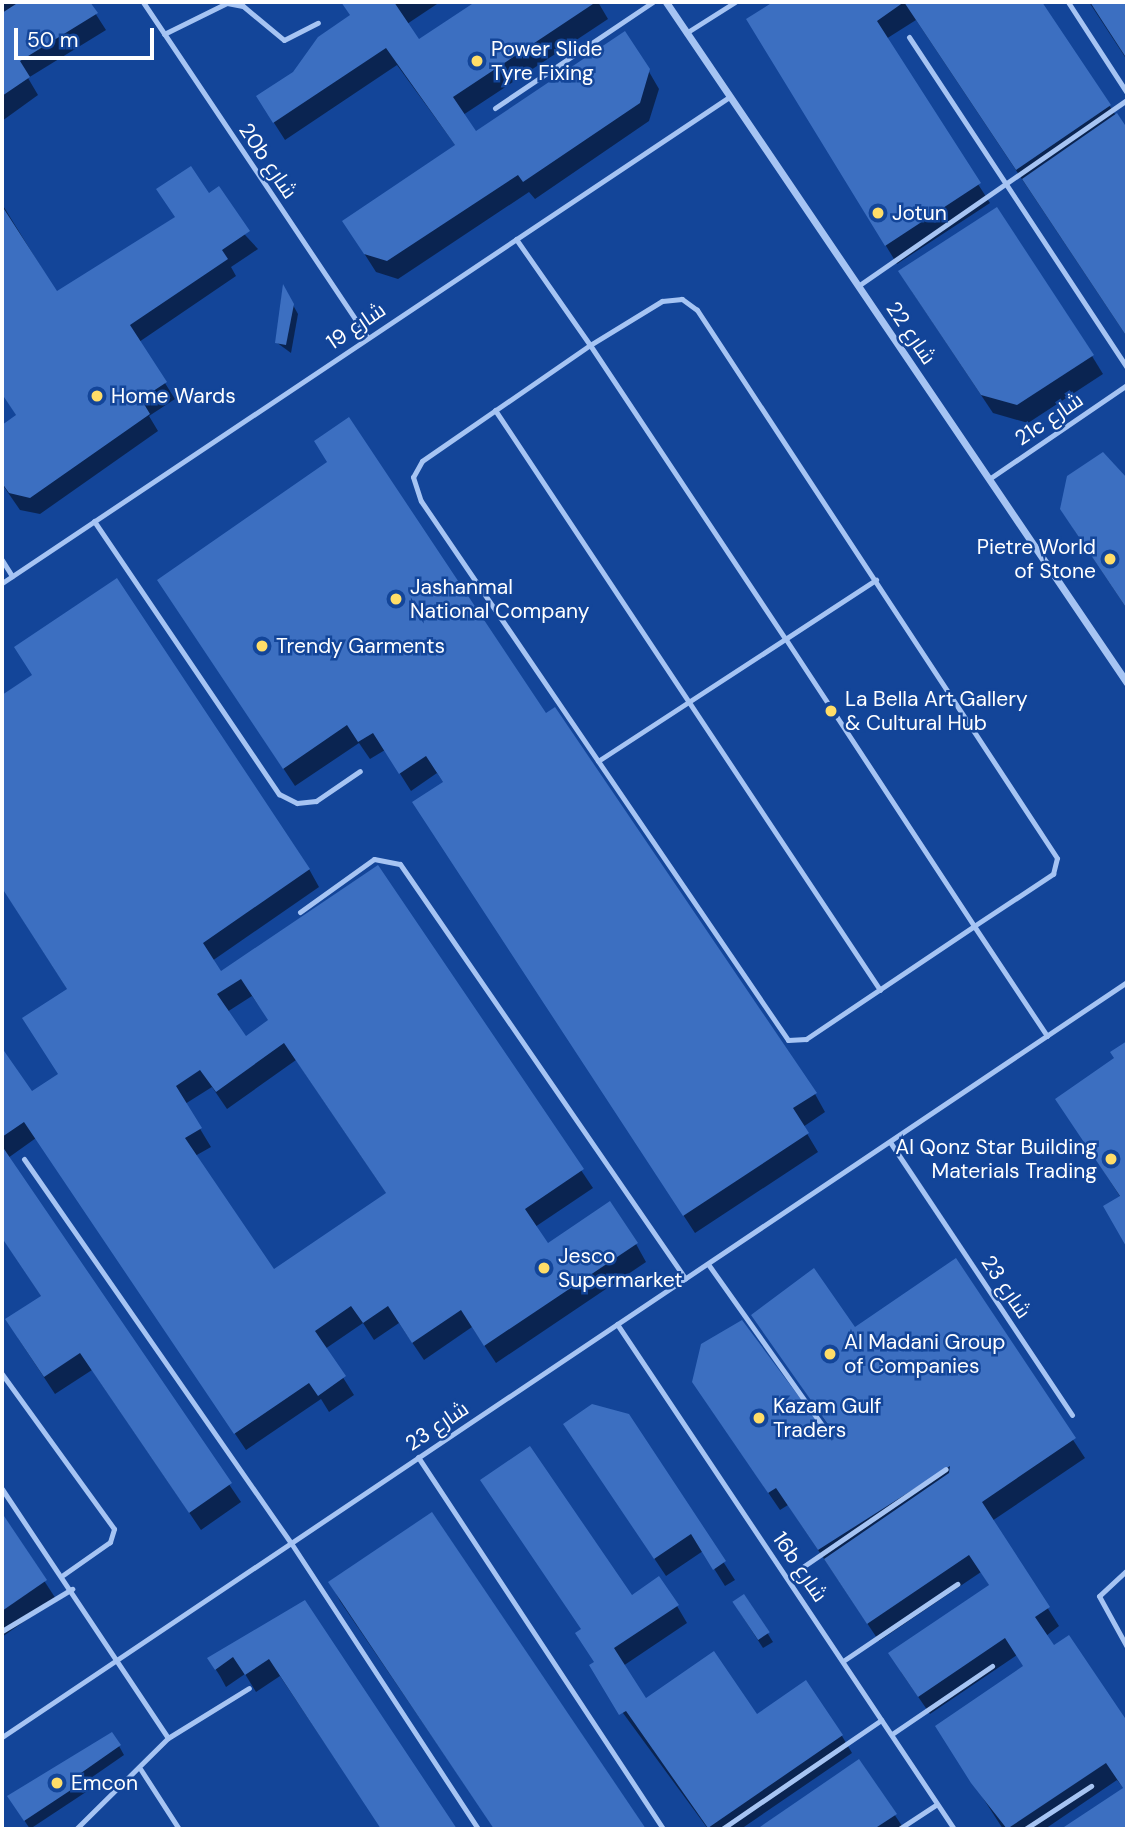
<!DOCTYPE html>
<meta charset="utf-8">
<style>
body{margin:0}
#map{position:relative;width:1129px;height:1831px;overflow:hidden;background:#134599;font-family:"DM Sans",Cairo,sans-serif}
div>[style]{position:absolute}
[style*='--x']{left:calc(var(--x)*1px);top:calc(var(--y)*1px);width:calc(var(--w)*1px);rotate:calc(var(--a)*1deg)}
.shadow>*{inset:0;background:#0007}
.building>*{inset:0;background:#3c6fc1;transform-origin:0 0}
.service>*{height:5px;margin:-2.5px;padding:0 2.5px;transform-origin:2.5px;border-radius:2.5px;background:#a6c4f3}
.minor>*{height:7px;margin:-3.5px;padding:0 3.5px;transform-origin:3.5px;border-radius:3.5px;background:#a6c4f3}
.dots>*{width:19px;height:19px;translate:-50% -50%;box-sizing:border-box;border:4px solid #134599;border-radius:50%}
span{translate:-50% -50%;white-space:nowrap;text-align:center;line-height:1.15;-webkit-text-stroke:5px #134599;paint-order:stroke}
.poi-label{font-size:21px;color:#fff}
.left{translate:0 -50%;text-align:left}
.right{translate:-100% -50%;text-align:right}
.street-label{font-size:21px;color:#fff}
.frame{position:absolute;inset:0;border:4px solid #fff;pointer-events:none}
.scale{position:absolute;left:14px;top:28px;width:140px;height:32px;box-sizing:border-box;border:4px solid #fff;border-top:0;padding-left:9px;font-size:21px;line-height:24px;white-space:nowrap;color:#fff;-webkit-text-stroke:5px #134599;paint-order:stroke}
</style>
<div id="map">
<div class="shadow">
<i style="clip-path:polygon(2px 2px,88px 2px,106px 30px,28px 78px,38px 95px,2px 121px)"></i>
<i style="clip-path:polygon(342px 2px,440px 2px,407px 24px,418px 41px,478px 2px,598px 2px,608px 19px,463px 115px,476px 133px,648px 70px,659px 89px,649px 121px,535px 199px,529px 192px,398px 279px,376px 272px,355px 239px,456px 146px,397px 65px,285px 140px,269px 115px,294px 73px,352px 16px)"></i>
<i style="clip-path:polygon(776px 2px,1040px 2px,1127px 132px,1127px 337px,916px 20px,886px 39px,990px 203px,897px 264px,749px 20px)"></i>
<i style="clip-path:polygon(1089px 2px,1127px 2px,1127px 60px)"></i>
<i style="clip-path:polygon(209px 196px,258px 249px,231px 267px,236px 276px,139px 342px,175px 399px,149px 416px,158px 431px,40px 514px,20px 510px,2px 484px,2px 427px,17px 416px,2px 393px,2px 204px,57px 293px)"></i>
<i style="clip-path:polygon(284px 289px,298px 314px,291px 353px,276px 342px)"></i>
<i style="clip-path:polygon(911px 290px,1092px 356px,1103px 374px,1028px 423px,993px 413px)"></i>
<i style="clip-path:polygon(1103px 454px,1127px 489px,1127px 609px,1073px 528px)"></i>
<i style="clip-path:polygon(170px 598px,546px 715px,815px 1094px,825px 1112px,803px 1127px,818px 1152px,695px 1233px,425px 820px,444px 783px,437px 773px,411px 791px,385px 750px,370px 759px,359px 743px,295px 786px)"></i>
<i style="clip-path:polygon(evenodd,34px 676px,309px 869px,319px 887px,212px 961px,220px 973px,378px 868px,593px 1188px,535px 1227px,547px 1245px,636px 1244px,646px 1262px,496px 1363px,472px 1327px,424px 1360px,399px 1323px,374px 1340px,363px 1323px,325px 1349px,354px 1395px,329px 1412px,321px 1399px,246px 1450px,36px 1138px,8px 1158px,241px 1502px,201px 1530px,92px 1370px,55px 1394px,18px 1338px,42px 1297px,2px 1237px,2px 1051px,31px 1094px,60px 1076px,68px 990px,2px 887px,2px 697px,34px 676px,252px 996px,270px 1021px,245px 1038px,227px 1012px,252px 996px,34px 676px,296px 1060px,387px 1194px,273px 1272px,195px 1156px,211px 1147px,185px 1104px,212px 1087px,227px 1109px,296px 1060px)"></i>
<i style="clip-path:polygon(1127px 1042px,1127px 1245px,1105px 1207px,1121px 1198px,1057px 1099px,1116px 1059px,1112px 1053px)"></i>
<i style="clip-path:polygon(955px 1261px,1085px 1458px,992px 1521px,1059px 1626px,1046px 1636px,1053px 1647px,1069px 1637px,1127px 1724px,1127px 1829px,1064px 1829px,1124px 1789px,1117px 1780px,1045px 1829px,1003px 1829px,948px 1744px,1024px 1667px,1017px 1655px,930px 1714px,901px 1672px,990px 1586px,981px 1572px,879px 1641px,788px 1505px,780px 1510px,705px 1400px,832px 1445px,835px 1435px,753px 1315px,854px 1329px)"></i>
<i style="clip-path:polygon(628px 1415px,735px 1580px,725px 1586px,703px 1551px,666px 1576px,565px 1425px)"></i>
<i style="clip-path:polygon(432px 1514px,644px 1829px,495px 1829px,340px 1601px,330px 1582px)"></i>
<i style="clip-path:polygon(2px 1516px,56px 1599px,2px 1637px)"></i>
<i style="clip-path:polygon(744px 1596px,773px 1642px,763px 1648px,739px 1611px)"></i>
<i style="clip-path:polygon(631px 1597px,677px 1606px,687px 1623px,623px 1666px,646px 1700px,842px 1736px,852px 1753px,741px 1829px,708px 1829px,601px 1683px,595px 1663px)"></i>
<i style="clip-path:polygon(305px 1602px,455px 1829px,382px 1829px,280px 1676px,256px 1692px,245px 1674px,226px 1687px,220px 1676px,209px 1659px)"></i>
<i style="clip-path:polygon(119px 1746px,124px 1755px,85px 1782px,89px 1790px,30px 1829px,14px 1805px)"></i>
<i style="clip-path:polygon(859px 1761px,904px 1829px,760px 1829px)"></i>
</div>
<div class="building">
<i style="clip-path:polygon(19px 2px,90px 2px,98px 13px,20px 61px,30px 77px,2px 96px,2px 13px)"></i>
<i style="clip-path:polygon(341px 2px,394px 2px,419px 39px,475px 2px,596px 2px,453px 97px,476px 131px,625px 31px,650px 69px,640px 103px,523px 182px,518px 175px,387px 261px,364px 254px,342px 221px,455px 145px,386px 48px,273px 123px,256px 96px,293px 72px,318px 37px,350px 15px)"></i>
<i style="clip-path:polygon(773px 2px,1042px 2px,1111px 105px,1016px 170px,904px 2px,877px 21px,981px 183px,885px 246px,746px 19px)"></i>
<i style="clip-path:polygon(1090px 2px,1127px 2px,1127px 59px)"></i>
<i style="clip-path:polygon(1117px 113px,1127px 128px,1127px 337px,1022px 179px)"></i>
<i style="clip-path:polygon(191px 166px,209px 193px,219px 186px,250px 231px,222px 250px,228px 259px,130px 325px,167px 382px,141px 399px,150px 414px,30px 498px,9px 493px,2px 483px,2px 425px,16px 415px,2px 394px,2px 206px,57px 291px,175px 217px,156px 189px)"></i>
<i style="clip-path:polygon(997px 207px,1094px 355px,1017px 405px,981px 395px,898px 271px)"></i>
<i style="clip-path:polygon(283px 284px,294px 304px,286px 345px,275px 343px)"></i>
<i style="clip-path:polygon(349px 417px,546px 713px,555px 707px,817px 1093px,793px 1108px,809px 1133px,683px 1216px,412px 802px,443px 782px,426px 756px,399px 774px,373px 733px,358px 742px,347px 725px,283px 769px,157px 580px,327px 462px,314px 441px)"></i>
<i style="clip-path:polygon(1103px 452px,1127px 478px,1127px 609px,1060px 509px,1067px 476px)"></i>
<i style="clip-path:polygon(evenodd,117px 578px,310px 869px,203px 943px,221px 971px,378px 865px,584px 1169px,525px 1209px,548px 1243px,610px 1201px,638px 1243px,484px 1346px,461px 1310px,412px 1343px,388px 1306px,363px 1323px,351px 1306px,315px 1331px,346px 1376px,318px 1396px,309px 1383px,234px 1434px,24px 1122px,2px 1137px,2px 1048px,32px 1091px,58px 1074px,22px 1018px,67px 989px,2px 888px,2px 695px,32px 675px,14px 647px,117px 578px,241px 979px,268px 1020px,246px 1036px,217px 994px,241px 979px,117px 578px,284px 1043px,386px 1193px,274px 1269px,185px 1138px,202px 1128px,176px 1086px,200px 1070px,216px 1092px,284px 1043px)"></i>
<i style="clip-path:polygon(1127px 1041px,1127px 1248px,1103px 1206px,1120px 1196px,1055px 1099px,1114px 1058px,1110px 1052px)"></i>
<i style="clip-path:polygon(2px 1146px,232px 1483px,189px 1513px,80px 1353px,44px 1377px,5px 1319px,41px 1296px,2px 1238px)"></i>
<i style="clip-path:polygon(956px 1258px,1076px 1438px,982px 1502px,1050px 1607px,1035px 1617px,1054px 1645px,1069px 1635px,1127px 1721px,1127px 1829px,1061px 1829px,1123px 1788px,1106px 1763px,1007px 1829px,971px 1783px,935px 1726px,1023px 1666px,1005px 1638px,918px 1697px,888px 1653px,989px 1585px,969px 1555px,867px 1624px,824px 1559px,949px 1473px,950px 1466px,818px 1550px,776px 1488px,768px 1493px,692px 1382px,701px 1344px,742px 1320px,832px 1441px,834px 1433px,751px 1315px,814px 1268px,855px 1327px)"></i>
<i style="clip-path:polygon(592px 1404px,629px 1414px,726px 1561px,713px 1570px,691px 1534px,654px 1559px,563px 1424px)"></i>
<i style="clip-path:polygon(530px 1446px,632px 1595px,659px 1576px,679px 1605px,614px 1648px,646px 1698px,714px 1651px,757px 1714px,806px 1680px,843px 1735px,708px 1828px,626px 1711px,619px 1715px,589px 1665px,594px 1662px,575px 1633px,581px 1629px,480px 1480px)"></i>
<i style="clip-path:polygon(432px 1512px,646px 1829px,494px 1829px,328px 1582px)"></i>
<i style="clip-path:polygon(2px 1513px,47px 1580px,2px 1611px)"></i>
<i style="left:744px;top:1594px;width:46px;height:14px;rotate:56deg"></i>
<i style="clip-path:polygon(305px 1600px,457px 1829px,381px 1829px,269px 1659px,245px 1675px,233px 1657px,215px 1670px,207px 1658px)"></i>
<i style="clip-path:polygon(112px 1732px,121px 1745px,81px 1773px,86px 1780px,24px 1821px,7px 1796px)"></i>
<i style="clip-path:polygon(859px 1759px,897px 1814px,874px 1829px,757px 1829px)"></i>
</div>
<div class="service">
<i style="--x:143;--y:2;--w:403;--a:56.2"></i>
<i style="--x:1068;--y:2;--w:108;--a:57"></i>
<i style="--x:686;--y:33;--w:58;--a:-32.3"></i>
<i style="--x:164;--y:34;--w:70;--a:-26.2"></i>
<i style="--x:227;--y:3;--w:16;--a:11"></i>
<i style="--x:243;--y:6;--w:53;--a:39.7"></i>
<i style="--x:284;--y:40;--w:38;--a:-27"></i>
<i style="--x:909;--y:37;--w:396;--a:56.6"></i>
<i style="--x:495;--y:108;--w:190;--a:-33.9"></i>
<i style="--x:516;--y:239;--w:129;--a:55.1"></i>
<i style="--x:590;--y:345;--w:204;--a:145.4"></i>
<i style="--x:422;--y:461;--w:18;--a:119"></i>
<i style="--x:413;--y:477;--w:25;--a:72"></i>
<i style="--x:421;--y:501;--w:652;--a:55.75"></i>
<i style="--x:788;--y:1040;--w:18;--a:-3"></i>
<i style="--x:806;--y:1039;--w:202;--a:-33.9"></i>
<i style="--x:974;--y:926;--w:95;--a:-33.4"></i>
<i style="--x:1053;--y:874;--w:16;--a:-76"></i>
<i style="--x:1057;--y:858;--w:656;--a:-123.3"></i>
<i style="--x:697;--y:310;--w:19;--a:-144"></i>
<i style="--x:682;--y:299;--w:20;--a:174"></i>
<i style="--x:662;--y:301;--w:84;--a:148.6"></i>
<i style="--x:590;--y:345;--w:352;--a:56.4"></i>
<i style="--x:785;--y:638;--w:344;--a:56.7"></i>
<i style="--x:974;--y:926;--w:132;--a:56.4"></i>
<i style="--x:858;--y:286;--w:327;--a:-34.7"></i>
<i style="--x:495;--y:410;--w:696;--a:56.42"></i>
<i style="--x:989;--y:479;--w:167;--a:-34.3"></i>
<i style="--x:94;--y:521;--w:330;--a:55.9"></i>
<i style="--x:279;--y:794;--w:20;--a:27"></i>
<i style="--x:297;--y:803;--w:19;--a:-6"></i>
<i style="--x:316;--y:801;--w:53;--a:-34.3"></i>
<i style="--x:2;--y:560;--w:19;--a:58"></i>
<i style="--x:2;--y:583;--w:874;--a:-33.76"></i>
<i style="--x:598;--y:761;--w:332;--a:-33.1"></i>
<i style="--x:300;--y:912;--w:91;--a:-35.6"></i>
<i style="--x:374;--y:859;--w:26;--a:11"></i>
<i style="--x:400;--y:864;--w:503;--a:55.46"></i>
<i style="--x:890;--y:1142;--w:328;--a:56.3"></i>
<i style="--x:24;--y:1159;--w:468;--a:55.2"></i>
<i style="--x:291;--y:1543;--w:342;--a:56.8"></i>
<i style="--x:708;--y:1264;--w:211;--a:54.7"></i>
<i style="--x:617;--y:1324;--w:607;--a:56.28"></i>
<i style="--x:2;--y:1374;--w:191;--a:54.1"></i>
<i style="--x:114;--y:1529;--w:14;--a:107"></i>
<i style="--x:110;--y:1542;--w:57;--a:144.9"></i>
<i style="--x:418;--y:1457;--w:445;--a:56.6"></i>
<i style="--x:2;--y:1489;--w:299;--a:56.3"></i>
<i style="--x:1127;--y:1570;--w:38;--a:137"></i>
<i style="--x:1099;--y:1596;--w:58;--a:61.2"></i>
<i style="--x:788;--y:1577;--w:191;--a:-34.4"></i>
<i style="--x:2;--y:1631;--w:82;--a:-31"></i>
<i style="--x:843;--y:1661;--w:138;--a:-34"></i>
<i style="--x:892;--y:1734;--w:121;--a:-34.2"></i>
<i style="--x:2;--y:1737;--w:1355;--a:-33.87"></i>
<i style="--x:141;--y:1770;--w:70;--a:57.2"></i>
<i style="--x:76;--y:1829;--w:129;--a:-44.7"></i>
<i style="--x:168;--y:1738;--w:95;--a:-31.7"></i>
<i style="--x:722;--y:1829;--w:193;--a:-34.4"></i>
<i style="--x:899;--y:1829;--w:45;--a:-33.3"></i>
<i style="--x:1025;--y:1829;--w:79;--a:-33.1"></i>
</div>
<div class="minor">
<i style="--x:666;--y:2;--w:822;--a:55.9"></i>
</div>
<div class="dots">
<i style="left:477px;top:61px;background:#ffdd68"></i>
<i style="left:878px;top:213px;background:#ffdd68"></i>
<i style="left:97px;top:396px;background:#ffdd68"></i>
<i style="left:1110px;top:559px;background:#ffdd68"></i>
<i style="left:396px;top:599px;background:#ffdd68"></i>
<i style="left:262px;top:646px;background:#ffdd68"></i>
<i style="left:831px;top:711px;background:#ffdd68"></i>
<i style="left:1111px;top:1159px;background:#ffdd68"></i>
<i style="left:544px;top:1268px;background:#ffdd68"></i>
<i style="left:830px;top:1354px;background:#ffdd68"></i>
<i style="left:759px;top:1418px;background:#ffdd68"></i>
<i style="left:57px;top:1783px;background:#ffdd68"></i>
</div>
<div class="poi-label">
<span class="left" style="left:491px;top:61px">Power Slide<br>Tyre Fixing</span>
<span class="left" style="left:892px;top:213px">Jotun</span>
<span class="left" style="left:111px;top:396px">Home Wards</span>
<span class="right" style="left:1096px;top:559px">Pietre World<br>of Stone</span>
<span class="left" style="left:410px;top:599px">Jashanmal<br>National Company</span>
<span class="left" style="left:276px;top:646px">Trendy Garments</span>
<span class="left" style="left:845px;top:711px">La Bella Art Gallery<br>&amp; Cultural Hub</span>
<span class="right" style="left:1097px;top:1159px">Al Qonz Star Building<br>Materials Trading</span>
<span class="left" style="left:558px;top:1268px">Jesco<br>Supermarket</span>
<span class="left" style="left:844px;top:1354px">Al Madani Group<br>of Companies</span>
<span class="left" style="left:773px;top:1418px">Kazam Gulf<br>Traders</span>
<span class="left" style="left:71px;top:1783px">Emcon</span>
</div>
<div class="street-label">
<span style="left:268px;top:161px;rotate:56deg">20b شارع</span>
<span style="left:356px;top:326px;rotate:-34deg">شارع 19</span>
<span style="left:911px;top:333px;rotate:56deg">شارع 22</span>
<span style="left:1049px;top:419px;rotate:-34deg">21c شارع</span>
<span style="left:1006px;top:1287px;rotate:56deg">شارع 23</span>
<span style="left:437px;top:1426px;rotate:-34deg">شارع 23</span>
<span style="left:800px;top:1567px;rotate:56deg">16b شارع</span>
</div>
<div class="frame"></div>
<div class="scale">50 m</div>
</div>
